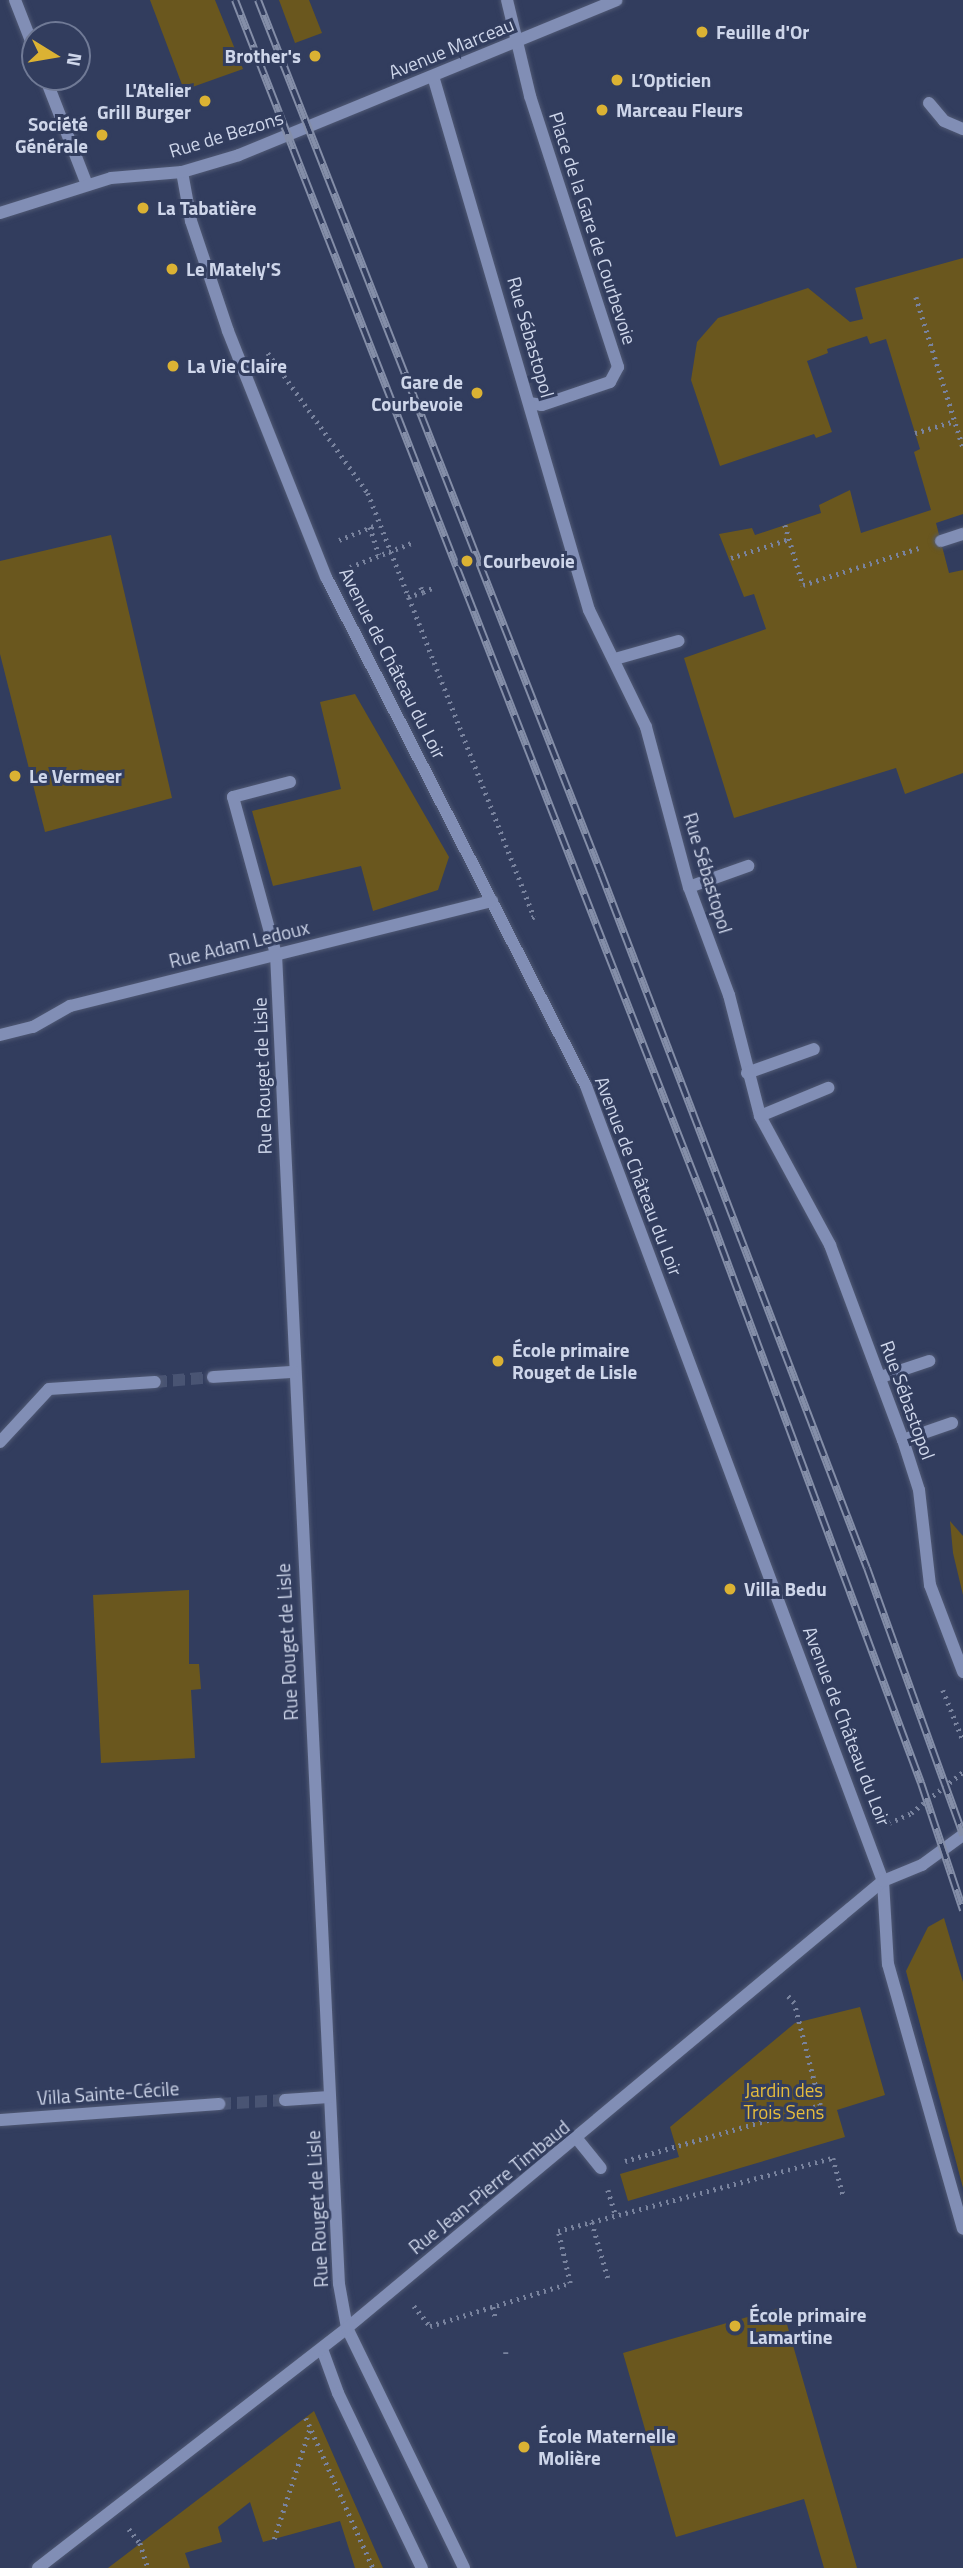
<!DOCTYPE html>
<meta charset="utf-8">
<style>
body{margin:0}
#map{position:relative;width:963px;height:2568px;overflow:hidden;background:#323d5e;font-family:"Titillium Web",sans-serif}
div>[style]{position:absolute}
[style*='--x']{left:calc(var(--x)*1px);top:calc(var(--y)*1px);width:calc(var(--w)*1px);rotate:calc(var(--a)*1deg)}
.green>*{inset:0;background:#6a571e}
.minor-tunnel>*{height:12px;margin-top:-6px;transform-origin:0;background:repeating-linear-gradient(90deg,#495473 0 12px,transparent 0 18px)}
.path>*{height:4.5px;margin-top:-2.25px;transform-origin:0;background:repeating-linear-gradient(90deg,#79839e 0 2px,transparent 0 7px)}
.roads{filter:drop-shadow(0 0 2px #505974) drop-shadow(0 0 2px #505974)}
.minor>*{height:12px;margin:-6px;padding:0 6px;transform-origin:6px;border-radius:6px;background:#818eb5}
.rail>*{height:8px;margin-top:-4px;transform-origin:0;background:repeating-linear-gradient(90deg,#323d5e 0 16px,#848ea8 0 32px);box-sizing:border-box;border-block:2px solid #848ea8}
.dots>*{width:19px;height:19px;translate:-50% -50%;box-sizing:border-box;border:4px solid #323d5e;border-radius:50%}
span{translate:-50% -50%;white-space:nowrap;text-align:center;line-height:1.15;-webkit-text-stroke:6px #323d5e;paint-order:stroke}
.poi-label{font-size:19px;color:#ced6ea;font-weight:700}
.left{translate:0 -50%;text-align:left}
.right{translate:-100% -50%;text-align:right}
.street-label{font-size:19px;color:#ced6ea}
.park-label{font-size:19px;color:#e6bc3c}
.north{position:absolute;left:21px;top:21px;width:70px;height:70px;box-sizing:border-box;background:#323d5e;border:2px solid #707a96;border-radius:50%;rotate:101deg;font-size:19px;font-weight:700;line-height:28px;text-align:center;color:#ced6ea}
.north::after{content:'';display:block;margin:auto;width:24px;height:32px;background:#dbb233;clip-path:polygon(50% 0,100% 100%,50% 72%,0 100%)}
</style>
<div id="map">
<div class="green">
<i style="clip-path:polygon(150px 0,215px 0,243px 69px,184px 90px)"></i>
<i style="clip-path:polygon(279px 0,309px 0,322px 33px,295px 43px)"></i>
<i style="clip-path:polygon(963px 258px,963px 514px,936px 523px,949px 573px,963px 570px,963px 773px,905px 794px,896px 768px,734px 818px,684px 658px,766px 629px,754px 594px,744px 597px,719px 534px,752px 528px,755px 535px,821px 513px,819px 505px,850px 490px,861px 533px,931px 510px,914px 452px,920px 449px,886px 339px,870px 344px,867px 336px,827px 349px,828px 353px,807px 361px,832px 432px,816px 438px,814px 434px,720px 466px,691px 380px,697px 342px,718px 318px,808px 288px,850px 322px,863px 319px,855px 288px)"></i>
<i style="clip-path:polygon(111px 535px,172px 798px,45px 832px,0 654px,0 561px)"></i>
<i style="clip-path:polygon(355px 694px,449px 857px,438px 890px,373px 911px,361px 866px,273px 886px,252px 811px,341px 789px,320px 702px)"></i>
<i style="clip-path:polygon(950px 1521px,963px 1536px,963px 1595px,953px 1553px)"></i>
<i style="clip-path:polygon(189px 1590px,189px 1664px,199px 1664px,201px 1689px,191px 1690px,195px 1758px,101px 1763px,93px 1595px)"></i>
<i style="clip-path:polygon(944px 1918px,963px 1982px,963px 2188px,906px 1971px,928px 1927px)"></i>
<i style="clip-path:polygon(860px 2007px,885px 2095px,837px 2110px,845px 2137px,628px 2201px,620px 2174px,679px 2157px,670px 2127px,795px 2023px)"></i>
<i style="clip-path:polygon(782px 2307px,857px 2568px,824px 2568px,804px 2499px,676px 2537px,623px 2353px)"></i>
<i style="clip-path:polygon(314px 2411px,383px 2568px,355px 2568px,340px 2521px,263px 2542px,250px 2502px,218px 2527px,222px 2542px,185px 2553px,190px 2568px,108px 2568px)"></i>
</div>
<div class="minor-tunnel">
<i style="--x:155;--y:1382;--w:58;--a:-4.9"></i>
<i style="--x:219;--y:2104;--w:66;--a:-3.5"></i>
</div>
<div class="path">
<i style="--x:916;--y:297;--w:157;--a:72.6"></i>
<i style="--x:268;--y:353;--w:172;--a:54.5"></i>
<i style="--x:368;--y:493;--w:455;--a:68.6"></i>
<i style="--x:534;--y:917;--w:5;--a:143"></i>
<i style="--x:915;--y:433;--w:42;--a:-16.7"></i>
<i style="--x:785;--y:525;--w:63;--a:73.3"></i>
<i style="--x:803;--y:585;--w:122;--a:-17.7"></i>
<i style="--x:370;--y:527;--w:29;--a:72"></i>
<i style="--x:339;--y:540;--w:38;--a:-22"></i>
<i style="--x:731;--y:558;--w:61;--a:-18.1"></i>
<i style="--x:350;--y:567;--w:69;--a:-21.3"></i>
<i style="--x:421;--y:587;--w:5;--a:68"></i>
<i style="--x:423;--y:592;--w:10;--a:-24"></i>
<i style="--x:408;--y:597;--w:16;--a:-18"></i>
<i style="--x:943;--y:1690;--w:54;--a:68.2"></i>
<i style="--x:889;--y:1823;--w:24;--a:-24"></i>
<i style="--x:911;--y:1813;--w:66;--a:-38.3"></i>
<i style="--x:625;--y:2161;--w:203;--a:-16"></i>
<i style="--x:820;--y:2105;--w:105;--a:-104.3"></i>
<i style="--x:794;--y:2003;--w:12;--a:-132"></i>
<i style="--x:608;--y:2190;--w:27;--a:73"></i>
<i style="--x:592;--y:2222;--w:58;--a:74.1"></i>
<i style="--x:414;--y:2306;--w:26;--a:51"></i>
<i style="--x:430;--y:2326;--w:146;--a:-17.1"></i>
<i style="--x:570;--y:2283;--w:53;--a:-103"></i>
<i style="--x:558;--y:2231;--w:285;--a:-14.9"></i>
<i style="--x:833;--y:2158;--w:41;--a:74.6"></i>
<i style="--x:493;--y:2307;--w:13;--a:77"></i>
<i style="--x:506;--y:2352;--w:2;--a:90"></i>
<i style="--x:306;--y:2418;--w:164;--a:65.9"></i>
<i style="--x:129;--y:2529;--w:18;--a:52"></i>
<i style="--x:140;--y:2543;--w:26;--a:72"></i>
<i style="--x:274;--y:2539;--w:117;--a:-72"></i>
</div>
<div class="roads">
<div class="minor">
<i style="--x:15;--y:0;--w:55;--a:68.6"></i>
<i style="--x:507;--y:0;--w:99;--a:76.5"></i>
<i style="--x:530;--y:96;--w:285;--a:72"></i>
<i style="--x:618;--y:367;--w:17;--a:118"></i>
<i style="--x:610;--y:382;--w:72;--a:161.3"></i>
<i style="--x:542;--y:405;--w:13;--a:-171"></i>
<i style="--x:433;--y:76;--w:556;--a:73.72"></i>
<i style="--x:589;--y:610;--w:130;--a:64"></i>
<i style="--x:646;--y:727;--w:166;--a:75"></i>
<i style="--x:689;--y:887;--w:115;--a:69.7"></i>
<i style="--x:729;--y:995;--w:125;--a:75.6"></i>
<i style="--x:760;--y:1116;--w:147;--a:61.5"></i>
<i style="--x:830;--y:1245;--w:208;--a:69.5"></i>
<i style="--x:903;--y:1440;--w:52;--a:72.3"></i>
<i style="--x:919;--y:1490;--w:96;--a:83.4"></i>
<i style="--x:930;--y:1585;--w:93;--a:69.2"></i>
<i style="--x:45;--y:77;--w:116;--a:68.7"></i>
<i style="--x:929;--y:103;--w:23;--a:50"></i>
<i style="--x:944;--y:121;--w:21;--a:23"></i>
<i style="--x:182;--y:172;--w:50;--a:79.6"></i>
<i style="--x:191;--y:221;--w:116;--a:71.4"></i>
<i style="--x:228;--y:331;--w:265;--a:68.3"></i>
<i style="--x:326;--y:577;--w:572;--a:62.94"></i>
<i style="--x:586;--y:1086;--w:849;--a:69.52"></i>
<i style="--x:883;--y:1881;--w:83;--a:86.6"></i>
<i style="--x:888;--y:1964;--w:275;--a:74.2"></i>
<i style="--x:0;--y:213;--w:116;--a:-17.5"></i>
<i style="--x:111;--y:178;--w:71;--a:-4.8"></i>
<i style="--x:182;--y:172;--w:59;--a:-16.6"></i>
<i style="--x:239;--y:155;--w:408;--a:-22.3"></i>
<i style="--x:941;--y:541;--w:23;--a:-18"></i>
<i style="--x:615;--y:659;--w:66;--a:-15.9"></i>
<i style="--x:290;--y:782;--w:59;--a:165.3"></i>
<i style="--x:233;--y:797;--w:163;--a:74.7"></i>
<i style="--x:276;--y:954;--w:1331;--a:87.29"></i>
<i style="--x:339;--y:2284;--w:45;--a:79.7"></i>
<i style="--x:347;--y:2328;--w:267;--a:64"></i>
<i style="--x:689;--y:887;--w:63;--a:-19.6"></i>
<i style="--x:0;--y:1035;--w:34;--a:-14"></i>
<i style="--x:33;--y:1027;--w:43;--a:-29.6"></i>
<i style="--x:70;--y:1006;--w:435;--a:-14"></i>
<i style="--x:747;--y:1073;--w:71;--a:-19.7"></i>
<i style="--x:760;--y:1116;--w:74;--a:-22.4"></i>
<i style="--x:213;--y:1377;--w:80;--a:-3.6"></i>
<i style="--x:881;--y:1377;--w:51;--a:-18.4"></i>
<i style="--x:903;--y:1440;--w:52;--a:-19.1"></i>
<i style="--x:0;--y:1442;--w:72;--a:-47.2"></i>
<i style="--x:49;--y:1389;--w:106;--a:-3.8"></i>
<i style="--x:285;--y:2100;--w:44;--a:-3.9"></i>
<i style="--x:0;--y:2120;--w:220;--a:-4.2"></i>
<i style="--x:578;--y:2140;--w:36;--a:51"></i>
<i style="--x:322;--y:2349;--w:47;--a:70"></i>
<i style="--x:338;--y:2393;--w:194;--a:64.4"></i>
<i style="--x:38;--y:2568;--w:391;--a:-37.8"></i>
<i style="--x:347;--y:2328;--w:698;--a:-39.83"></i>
<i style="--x:883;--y:1881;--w:42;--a:-22.3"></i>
<i style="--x:922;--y:1865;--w:51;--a:-36.2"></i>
</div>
</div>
<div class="rail">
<i style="--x:235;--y:0;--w:1305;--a:68.66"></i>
<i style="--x:710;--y:1216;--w:605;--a:69.59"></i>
<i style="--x:921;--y:1783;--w:134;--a:71.7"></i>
<i style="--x:258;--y:0;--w:938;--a:68.55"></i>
<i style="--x:601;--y:873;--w:744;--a:69.06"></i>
<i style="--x:867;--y:1568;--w:284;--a:70.2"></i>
</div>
<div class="dots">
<i style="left:702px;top:32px;background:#dbb233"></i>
<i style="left:315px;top:56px;background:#dbb233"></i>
<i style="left:617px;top:80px;background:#dbb233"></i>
<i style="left:205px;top:101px;background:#dbb233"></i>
<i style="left:602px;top:110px;background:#dbb233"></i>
<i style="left:102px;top:135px;background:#dbb233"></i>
<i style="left:143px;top:208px;background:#dbb233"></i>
<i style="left:172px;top:269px;background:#dbb233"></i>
<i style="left:173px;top:366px;background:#dbb233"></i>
<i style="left:477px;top:393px;background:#dbb233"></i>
<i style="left:467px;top:561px;background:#dbb233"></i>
<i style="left:15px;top:776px;background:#dbb233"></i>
<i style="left:498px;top:1361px;background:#dbb233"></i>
<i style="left:730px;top:1589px;background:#dbb233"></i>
<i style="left:735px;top:2326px;background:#dbb233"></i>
<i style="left:524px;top:2447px;background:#dbb233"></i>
</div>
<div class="poi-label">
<span class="left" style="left:716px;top:32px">Feuille d'Or</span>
<span class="right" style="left:301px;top:56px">Brother's</span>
<span class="left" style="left:631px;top:80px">L’Opticien</span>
<span class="right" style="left:191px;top:101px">L'Atelier<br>Grill Burger</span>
<span class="left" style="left:616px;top:110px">Marceau Fleurs</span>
<span class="right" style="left:88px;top:135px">Société<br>Générale</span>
<span class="left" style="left:157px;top:208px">La Tabatière</span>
<span class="left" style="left:186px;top:269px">Le Mately'S</span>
<span class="left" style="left:187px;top:366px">La Vie Claire</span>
<span class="right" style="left:463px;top:393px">Gare de<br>Courbevoie</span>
<span class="left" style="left:483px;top:561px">Courbevoie</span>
<span class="left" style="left:29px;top:776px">Le Vermeer</span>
<span class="left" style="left:512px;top:1361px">École primaire<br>Rouget de Lisle</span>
<span class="left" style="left:744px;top:1589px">Villa Bedu</span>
<span class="left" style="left:749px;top:2326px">École primaire<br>Lamartine</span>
<span class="left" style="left:538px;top:2447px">École Maternelle<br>Molière</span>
</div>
<div class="street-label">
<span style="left:451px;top:48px;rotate:-22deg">Avenue Marceau</span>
<span style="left:226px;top:134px;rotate:-17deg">Rue de Bezons</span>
<span style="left:593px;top:228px;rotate:72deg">Place de la Gare de Courbevoie</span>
<span style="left:531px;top:337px;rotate:74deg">Rue Sébastopol</span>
<span style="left:393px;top:663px;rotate:63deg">Avenue de Château du Loir</span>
<span style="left:708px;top:873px;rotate:73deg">Rue Sébastopol</span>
<span style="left:239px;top:944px;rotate:-14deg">Rue Adam Ledoux</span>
<span style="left:262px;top:1076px;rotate:-92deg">Rue Rouget de Lisle</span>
<span style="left:639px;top:1176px;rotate:69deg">Avenue de Château du Loir</span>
<span style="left:908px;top:1400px;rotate:70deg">Rue Sébastopol</span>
<span style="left:287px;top:1642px;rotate:-93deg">Rue Rouget de Lisle</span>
<span style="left:847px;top:1726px;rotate:69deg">Avenue de Château du Loir</span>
<span style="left:108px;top:2093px;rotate:-4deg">Villa Sainte-Cécile</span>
<span style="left:489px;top:2187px;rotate:-39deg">Rue Jean-Pierre Timbaud</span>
<span style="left:317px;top:2209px;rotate:-93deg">Rue Rouget de Lisle</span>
</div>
<div class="park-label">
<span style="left:784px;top:2101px">Jardin des<br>Trois Sens</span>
</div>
<div class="north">N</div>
</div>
